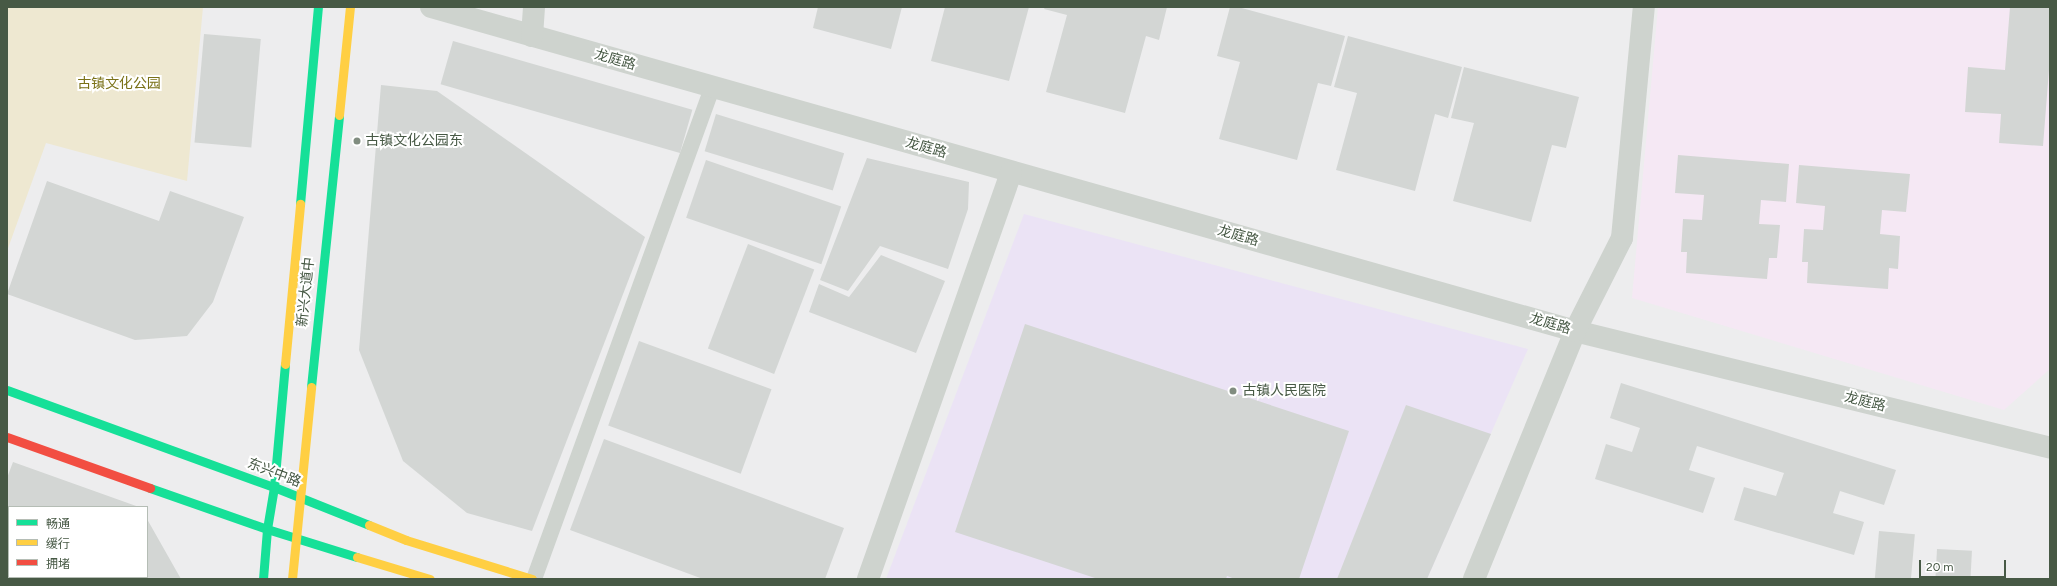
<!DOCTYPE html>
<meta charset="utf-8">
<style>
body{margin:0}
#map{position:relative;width:2057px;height:586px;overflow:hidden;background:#ededee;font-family:Figtree,"Noto Sans SC",sans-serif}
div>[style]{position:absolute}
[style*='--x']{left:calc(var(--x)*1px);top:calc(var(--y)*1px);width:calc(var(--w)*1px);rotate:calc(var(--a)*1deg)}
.commercial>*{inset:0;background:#f5e8f4}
.medical>*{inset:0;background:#ebe3f5}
.green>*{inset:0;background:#eee8d1}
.building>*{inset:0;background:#d3d6d4;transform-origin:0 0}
.lane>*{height:16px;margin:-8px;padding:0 8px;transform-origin:8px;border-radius:8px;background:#ced3ce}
.street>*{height:22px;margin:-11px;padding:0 11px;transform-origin:11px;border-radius:11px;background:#ced3ce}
.fast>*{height:9px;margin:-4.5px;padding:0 4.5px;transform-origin:4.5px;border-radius:4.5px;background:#16e098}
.slow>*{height:9px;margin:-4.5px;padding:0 4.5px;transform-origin:4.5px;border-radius:4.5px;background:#ffcf43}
.jam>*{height:9px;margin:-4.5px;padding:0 4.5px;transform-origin:4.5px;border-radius:4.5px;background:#f24e42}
.dots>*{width:11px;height:11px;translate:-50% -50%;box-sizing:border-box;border:2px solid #fff;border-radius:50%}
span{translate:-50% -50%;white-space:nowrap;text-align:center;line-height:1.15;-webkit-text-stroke:4px #fff;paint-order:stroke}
.street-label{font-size:14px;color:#475945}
.park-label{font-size:14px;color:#7a7117}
.poi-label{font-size:14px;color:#475945}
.left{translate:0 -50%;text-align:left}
.frame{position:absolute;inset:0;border:8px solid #475945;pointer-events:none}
.legend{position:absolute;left:8px;top:506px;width:140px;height:72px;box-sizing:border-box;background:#fff;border:1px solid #b5bdb5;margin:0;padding:5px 7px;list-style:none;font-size:12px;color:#475945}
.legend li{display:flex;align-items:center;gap:8px;height:20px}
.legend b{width:20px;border:1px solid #b5bdb5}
.scale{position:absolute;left:1919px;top:560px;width:87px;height:18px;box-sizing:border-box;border:2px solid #475945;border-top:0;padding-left:5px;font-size:12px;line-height:14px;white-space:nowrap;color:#475945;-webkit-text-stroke:3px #fff;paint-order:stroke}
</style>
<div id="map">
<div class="commercial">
<i style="clip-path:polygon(1658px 7px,2050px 7px,2050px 369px,2004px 410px,1632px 298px)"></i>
</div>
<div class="medical">
<i style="clip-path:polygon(1024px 214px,1528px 349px,1427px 579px,886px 579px)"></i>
</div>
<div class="green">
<i style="clip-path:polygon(7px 7px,203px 7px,187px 181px,46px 143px,7px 251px)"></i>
</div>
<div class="building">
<i style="clip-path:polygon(818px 7px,902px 7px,891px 49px,813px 28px)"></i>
<i style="clip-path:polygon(945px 7px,1029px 7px,1009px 81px,931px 61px)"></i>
<i style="clip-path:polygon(1045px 7px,1167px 7px,1159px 40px,1146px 36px,1125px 113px,1046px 92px,1067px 15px,1044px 9px)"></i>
<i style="clip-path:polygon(1230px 7px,1238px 7px,1345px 36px,1331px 86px,1318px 83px,1297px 160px,1219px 139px,1240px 62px,1217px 56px)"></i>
<i style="clip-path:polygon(2010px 7px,2050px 7px,2050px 57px,2043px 146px,1999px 143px,2001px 114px,1965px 112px,1968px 67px,2005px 70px)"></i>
<i style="left:204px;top:34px;width:57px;height:109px;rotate:5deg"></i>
<i style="clip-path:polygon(1348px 36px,1462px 67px,1448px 118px,1435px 114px,1415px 191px,1336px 170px,1357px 93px,1334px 87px)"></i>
<i style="left:453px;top:41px;width:249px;height:45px;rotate:16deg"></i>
<i style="clip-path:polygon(1464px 67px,1579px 97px,1566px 148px,1552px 145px,1531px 222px,1453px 201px,1474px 123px,1451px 118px)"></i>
<i style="clip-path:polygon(381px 85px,437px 91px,645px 237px,532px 531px,467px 513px,403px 461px,359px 350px)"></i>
<i style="left:716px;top:114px;width:134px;height:39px;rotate:17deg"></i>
<i style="clip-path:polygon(1678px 155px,1789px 164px,1786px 202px,1761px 200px,1759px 224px,1780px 225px,1777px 258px,1769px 258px,1767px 279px,1686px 273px,1687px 252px,1681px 252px,1683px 219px,1702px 220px,1704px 195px,1675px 193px)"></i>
<i style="clip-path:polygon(867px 158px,969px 182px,968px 209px,948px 269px,880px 246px,848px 291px,820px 280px)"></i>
<i style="left:706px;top:160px;width:143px;height:61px;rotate:19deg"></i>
<i style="clip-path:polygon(1799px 165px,1910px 174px,1906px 212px,1882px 210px,1880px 234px,1900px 236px,1898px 269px,1889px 268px,1888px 289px,1807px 283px,1808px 262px,1802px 262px,1804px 229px,1823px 230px,1825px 206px,1796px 203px)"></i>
<i style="clip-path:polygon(47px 181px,159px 221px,170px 191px,244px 217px,213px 302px,187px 336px,135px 340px,7px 294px)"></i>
<i style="left:748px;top:244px;width:71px;height:112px;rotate:21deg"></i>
<i style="clip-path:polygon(881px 255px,945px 281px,916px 353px,809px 312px,819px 284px,849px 297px)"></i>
<i style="clip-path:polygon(1025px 324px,1349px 431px,1299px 579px,1235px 579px,1227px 576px,1226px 579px,1098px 579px,955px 532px)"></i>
<i style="left:639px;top:341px;width:141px;height:90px;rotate:20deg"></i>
<i style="clip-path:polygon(1621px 383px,1896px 470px,1884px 505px,1840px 491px,1833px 513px,1864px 522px,1854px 555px,1734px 520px,1744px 487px,1776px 496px,1784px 473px,1697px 446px,1689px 470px,1715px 478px,1703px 513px,1595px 479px,1606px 444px,1632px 452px,1640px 428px,1610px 418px)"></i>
<i style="clip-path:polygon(1406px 405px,1491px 434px,1427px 579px,1337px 579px)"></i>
<i style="clip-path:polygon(604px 439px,844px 528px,825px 579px,703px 579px,570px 530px)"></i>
<i style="clip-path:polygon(13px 462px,139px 507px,9px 507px,9px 577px,147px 577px,147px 519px,181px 579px,7px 579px,7px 478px)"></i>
<i style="left:1879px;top:531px;width:36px;height:48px;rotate:5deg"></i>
<i style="left:1937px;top:549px;width:35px;height:30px;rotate:3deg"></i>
</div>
<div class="lane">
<i style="--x:534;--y:579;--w:522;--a:-70.07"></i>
</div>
<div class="street">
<i style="--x:431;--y:7;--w:1189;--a:15.81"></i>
<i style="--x:1575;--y:331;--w:489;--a:13.8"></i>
<i style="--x:532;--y:36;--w:29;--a:-86"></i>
<i style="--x:868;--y:579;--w:431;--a:-70.6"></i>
<i style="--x:1474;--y:579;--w:268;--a:-67.8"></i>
<i style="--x:1575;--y:331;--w:104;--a:-63.2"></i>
<i style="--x:1622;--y:238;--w:232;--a:-84.6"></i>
</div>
<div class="fast">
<i style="--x:300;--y:204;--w:198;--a:-84.8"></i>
<i style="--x:311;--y:387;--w:273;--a:-84.1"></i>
<i style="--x:7;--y:390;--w:284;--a:20"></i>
<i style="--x:274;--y:487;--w:102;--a:21.8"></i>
<i style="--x:150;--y:488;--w:124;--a:19.3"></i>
<i style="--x:267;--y:529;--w:94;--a:17.3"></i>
<i style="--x:263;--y:579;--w:50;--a:-85.4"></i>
<i style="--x:267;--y:529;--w:43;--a:-80.5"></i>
<i style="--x:274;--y:487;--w:123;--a:-84.9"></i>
</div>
<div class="slow">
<i style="--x:339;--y:115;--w:109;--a:-84.2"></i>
<i style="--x:285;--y:364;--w:161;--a:-84.6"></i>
<i style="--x:369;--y:525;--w:40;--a:22"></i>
<i style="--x:406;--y:540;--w:132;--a:17.2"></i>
<i style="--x:357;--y:557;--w:76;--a:16.8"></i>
<i style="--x:292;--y:579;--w:193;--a:-84.3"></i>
</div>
<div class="jam">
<i style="--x:7;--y:437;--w:152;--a:19.6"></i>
</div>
<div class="dots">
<i style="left:357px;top:141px;background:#818d80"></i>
<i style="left:1233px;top:391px;background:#818d80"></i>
</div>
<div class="street-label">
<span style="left:615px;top:60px;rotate:16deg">龙庭路</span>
<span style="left:926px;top:148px;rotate:16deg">龙庭路</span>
<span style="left:1238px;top:236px;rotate:16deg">龙庭路</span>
<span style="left:306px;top:292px;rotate:-84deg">新兴大道中</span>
<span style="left:1550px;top:324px;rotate:16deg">龙庭路</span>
<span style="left:1865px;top:402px;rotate:14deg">龙庭路</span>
<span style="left:274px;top:473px;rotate:21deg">东兴中路</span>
</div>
<div class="park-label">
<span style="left:119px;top:84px">古镇文化公园</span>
</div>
<div class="poi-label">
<span class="left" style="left:365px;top:141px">古镇文化公园东</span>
<span class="left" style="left:1242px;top:391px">古镇人民医院</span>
</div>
<div class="frame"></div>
<ul class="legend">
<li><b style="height:5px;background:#16e098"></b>畅通</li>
<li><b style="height:5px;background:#ffcf43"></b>缓行</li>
<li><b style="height:5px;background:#f24e42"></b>拥堵</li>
</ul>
<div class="scale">20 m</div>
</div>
